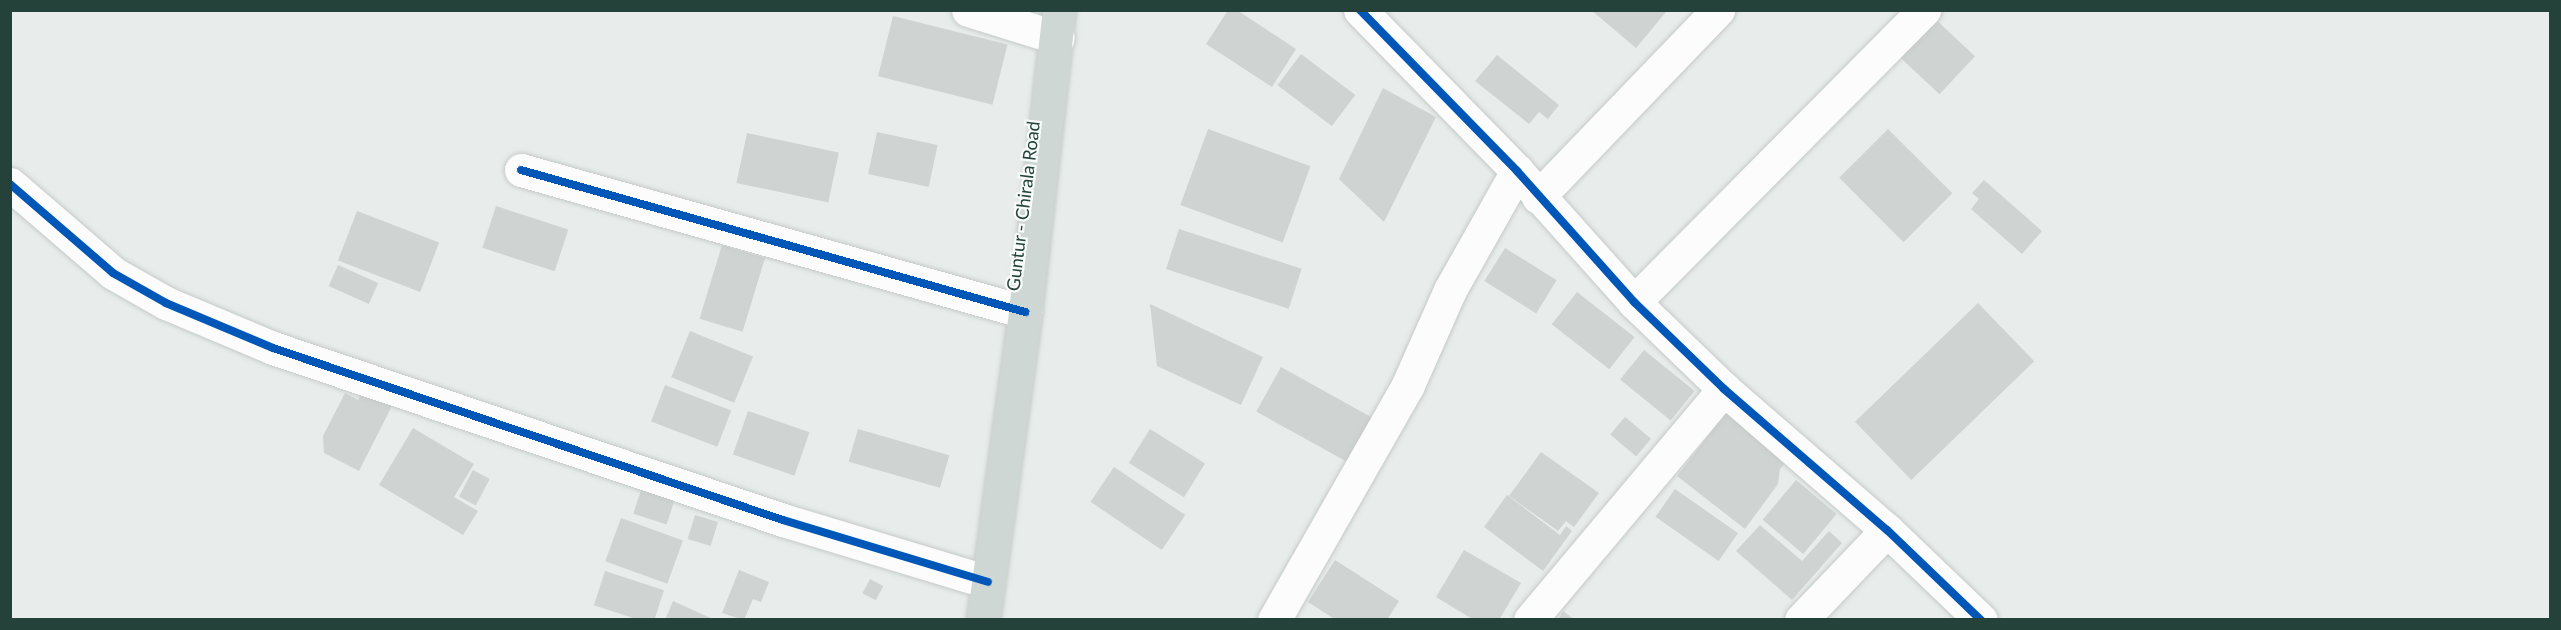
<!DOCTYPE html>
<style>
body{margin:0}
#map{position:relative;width:2561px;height:630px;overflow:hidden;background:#e8edeb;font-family:Lato,sans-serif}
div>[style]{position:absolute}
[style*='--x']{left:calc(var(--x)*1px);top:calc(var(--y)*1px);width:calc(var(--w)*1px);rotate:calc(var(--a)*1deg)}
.building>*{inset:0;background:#cfd4d2;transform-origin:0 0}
.roads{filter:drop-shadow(0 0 2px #c5cac8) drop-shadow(0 0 2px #c5cac8)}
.street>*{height:33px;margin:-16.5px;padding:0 16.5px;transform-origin:16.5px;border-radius:16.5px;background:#fcfcfc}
.secondary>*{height:33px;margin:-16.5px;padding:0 16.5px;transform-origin:16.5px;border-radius:16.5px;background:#fcfcfc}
.primary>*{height:33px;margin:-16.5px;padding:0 16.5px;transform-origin:16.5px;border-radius:16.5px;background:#cfd7d5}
.cycleway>*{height:8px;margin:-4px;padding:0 4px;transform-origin:4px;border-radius:4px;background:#0057b8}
span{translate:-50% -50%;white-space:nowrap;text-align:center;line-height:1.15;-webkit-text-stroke:4.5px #f7fbf9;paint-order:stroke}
.street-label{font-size:18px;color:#24423a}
.frame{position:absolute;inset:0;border:12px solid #24423a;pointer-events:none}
</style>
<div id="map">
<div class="building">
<i style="clip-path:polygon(1228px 10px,1237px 10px,1296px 49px,1272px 87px,1206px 44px)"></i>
<i style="clip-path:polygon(1591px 10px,1665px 10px,1666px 12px,1636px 48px)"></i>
<i style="left:893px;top:16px;width:118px;height:62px;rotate:14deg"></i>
<i style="left:1934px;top:18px;width:56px;height:52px;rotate:43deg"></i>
<i style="left:1301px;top:54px;width:68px;height:39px;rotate:37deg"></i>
<i style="clip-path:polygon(1497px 55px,1559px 105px,1548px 119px,1539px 112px,1529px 124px,1475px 81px)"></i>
<i style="clip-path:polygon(1383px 88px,1436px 117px,1384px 222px,1339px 179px)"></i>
<i style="left:1208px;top:129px;width:109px;height:81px;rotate:20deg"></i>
<i style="left:1888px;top:129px;width:91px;height:69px;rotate:45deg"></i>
<i style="left:877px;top:132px;width:62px;height:43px;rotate:12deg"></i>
<i style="left:747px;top:133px;width:94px;height:51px;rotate:12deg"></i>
<i style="clip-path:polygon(1984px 180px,2042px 231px,2022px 254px,1971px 209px,1979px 199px,1972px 193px)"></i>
<i style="left:496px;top:206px;width:76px;height:44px;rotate:18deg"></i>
<i style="left:357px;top:211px;width:88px;height:53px;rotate:21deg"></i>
<i style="left:1179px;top:229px;width:129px;height:42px;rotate:18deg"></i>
<i style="left:722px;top:245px;width:45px;height:77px;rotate:17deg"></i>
<i style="left:1505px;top:248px;width:61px;height:39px;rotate:32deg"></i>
<i style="left:338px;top:265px;width:44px;height:23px;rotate:24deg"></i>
<i style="left:1577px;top:292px;width:73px;height:41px;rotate:38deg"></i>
<i style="left:1978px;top:303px;width:81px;height:171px;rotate:46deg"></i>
<i style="clip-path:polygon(1150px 304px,1263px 357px,1241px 405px,1157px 366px)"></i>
<i style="left:690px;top:331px;width:68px;height:50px;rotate:22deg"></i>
<i style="left:1644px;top:350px;width:65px;height:38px;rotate:39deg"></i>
<i style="left:1281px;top:367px;width:104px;height:51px;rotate:29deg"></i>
<i style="left:665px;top:385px;width:71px;height:39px;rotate:21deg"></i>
<i style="clip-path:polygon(363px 389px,393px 404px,359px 471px,324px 453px,323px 436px,345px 393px,358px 400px)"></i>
<i style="left:748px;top:411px;width:65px;height:46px;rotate:19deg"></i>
<i style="clip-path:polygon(1726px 413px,1787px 461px,1780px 469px,1778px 484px,1745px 529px,1677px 476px)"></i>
<i style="left:1625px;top:417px;width:34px;height:23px;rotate:40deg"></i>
<i style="clip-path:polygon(413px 428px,474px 464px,454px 497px,478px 511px,463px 535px,379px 485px)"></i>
<i style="left:858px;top:429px;width:95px;height:34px;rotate:16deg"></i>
<i style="left:1150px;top:429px;width:65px;height:40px;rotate:32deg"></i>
<i style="clip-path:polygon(1541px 452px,1599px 493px,1574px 527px,1566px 521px,1558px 531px,1509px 496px)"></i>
<i style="left:1114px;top:467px;width:86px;height:42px;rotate:34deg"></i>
<i style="left:473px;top:470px;width:19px;height:30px;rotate:28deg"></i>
<i style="left:1796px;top:480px;width:53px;height:52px;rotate:40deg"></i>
<i style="left:642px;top:487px;width:35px;height:28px;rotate:18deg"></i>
<i style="left:1675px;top:489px;width:77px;height:34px;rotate:35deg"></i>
<i style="clip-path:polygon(1507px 495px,1560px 535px,1566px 526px,1572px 531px,1543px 571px,1484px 527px)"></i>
<i style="left:695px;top:515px;width:24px;height:25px;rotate:17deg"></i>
<i style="left:621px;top:518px;width:66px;height:46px;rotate:20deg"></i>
<i style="clip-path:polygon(1760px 525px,1802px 561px,1829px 531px,1842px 543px,1792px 600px,1736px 551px)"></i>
<i style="clip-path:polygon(1464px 550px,1521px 583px,1499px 620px,1474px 620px,1436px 597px)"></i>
<i style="clip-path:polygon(1335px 560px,1399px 601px,1387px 620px,1336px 620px,1308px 602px)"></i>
<i style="clip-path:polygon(739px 570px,769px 582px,761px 602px,753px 599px,744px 620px,722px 613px)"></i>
<i style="left:605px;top:571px;width:62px;height:36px;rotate:18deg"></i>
<i style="left:870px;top:579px;width:15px;height:16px;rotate:28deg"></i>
<i style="clip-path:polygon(673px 601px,715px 620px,665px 620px)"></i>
<i style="clip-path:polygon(1563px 611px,1575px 620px,1558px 620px)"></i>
</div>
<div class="roads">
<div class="street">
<i style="--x:968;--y:10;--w:94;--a:17.3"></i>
<i style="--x:521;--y:170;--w:524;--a:15.73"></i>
<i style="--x:10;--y:184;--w:136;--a:40.8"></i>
<i style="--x:113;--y:273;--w:61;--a:29.5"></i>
<i style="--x:166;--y:303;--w:116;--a:22.8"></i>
<i style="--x:273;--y:348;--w:538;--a:18.64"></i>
<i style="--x:783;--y:520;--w:214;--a:16.8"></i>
<i style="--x:1538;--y:197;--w:260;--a:-46.1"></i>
<i style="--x:1634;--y:302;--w:412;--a:-45.2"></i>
<i style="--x:1274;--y:620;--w:268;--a:-60.3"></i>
<i style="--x:1407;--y:387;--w:106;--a:-66.1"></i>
<i style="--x:1450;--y:290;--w:137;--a:-60.6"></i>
<i style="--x:1530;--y:620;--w:302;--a:-50"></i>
<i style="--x:1801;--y:620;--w:124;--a:-46.3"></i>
</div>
<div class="secondary">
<i style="--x:1360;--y:10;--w:225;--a:45.7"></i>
<i style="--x:1517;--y:171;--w:176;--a:48.2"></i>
<i style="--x:1634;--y:302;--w:125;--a:44"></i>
<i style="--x:1724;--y:389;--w:216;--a:40.9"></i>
<i style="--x:1887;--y:530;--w:130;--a:43.8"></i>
</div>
<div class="primary">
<i style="--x:983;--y:620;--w:311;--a:-82.2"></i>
<i style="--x:1025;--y:312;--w:304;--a:-83.6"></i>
</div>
</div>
<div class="cycleway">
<i style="--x:1360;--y:10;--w:225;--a:45.7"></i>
<i style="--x:1517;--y:171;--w:176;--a:48.2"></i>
<i style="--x:1634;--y:302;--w:125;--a:44"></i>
<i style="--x:1724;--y:389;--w:216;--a:40.9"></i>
<i style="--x:1887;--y:530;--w:130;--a:43.8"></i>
<i style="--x:521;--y:170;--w:524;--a:15.73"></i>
<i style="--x:10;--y:184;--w:136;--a:40.8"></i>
<i style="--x:113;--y:273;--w:61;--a:29.5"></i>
<i style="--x:166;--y:303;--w:116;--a:22.8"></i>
<i style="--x:273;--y:348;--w:538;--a:18.64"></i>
<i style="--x:783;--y:520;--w:214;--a:16.8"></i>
</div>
<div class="street-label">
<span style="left:1023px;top:206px;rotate:-83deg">Guntur - Chirala Road</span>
</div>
<div class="frame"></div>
</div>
